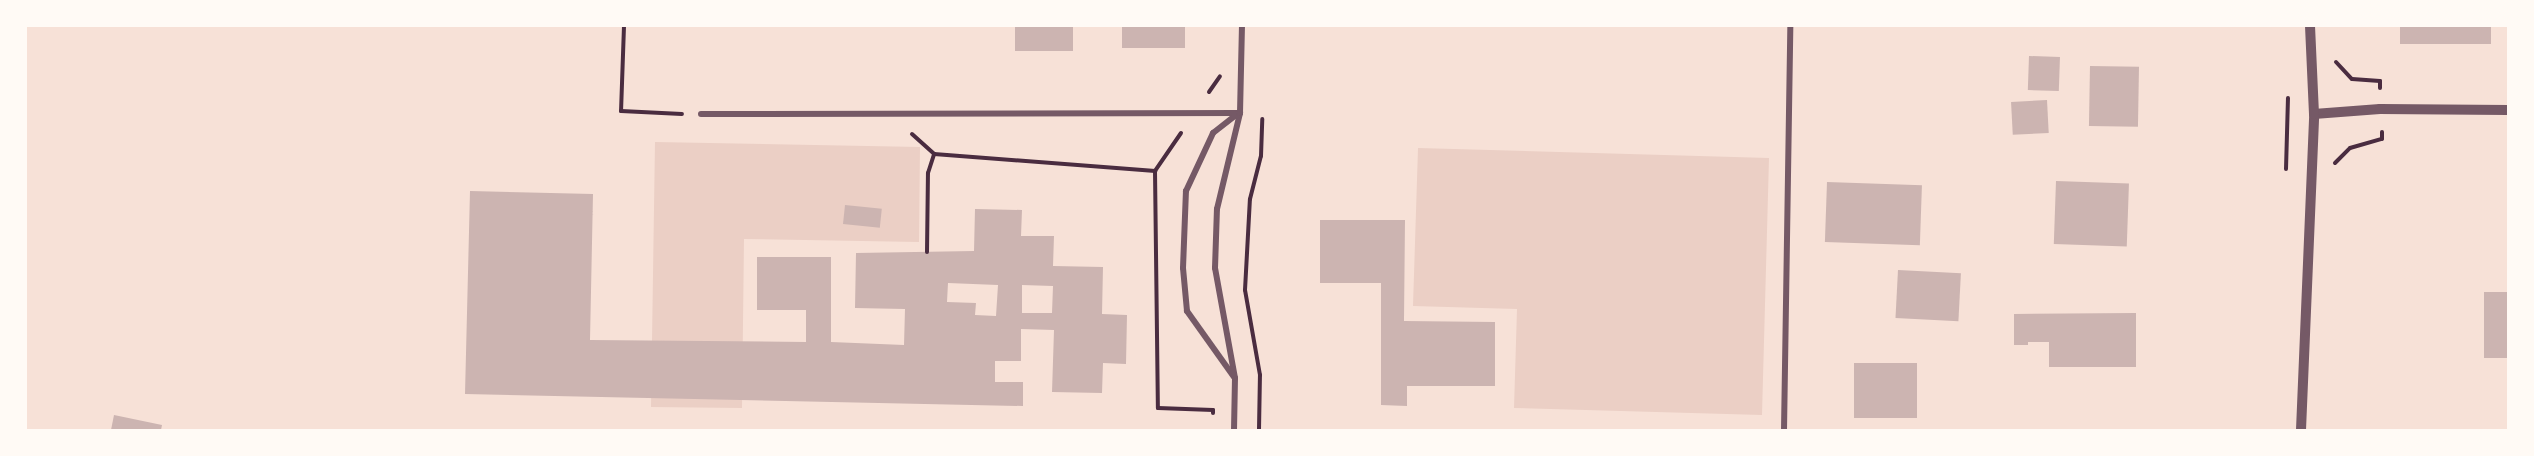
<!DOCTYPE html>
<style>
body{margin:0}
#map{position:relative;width:2534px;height:456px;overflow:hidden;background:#f7e1d7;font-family:"Titillium Web",sans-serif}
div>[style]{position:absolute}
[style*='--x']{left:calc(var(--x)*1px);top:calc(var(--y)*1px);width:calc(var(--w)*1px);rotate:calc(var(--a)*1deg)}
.green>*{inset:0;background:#ebcfc5}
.building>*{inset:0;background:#ccb4b1;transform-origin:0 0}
.path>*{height:4px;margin:-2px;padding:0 2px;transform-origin:2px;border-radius:2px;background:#4a2c40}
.minor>*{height:6px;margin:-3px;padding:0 3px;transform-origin:3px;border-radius:3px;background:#755966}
.tertiary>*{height:10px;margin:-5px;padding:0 5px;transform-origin:5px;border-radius:5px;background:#755966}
span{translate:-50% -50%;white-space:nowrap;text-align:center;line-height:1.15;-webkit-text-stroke:6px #fffaf5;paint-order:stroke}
.frame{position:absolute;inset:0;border:27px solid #fffaf5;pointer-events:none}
</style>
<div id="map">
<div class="green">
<i style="clip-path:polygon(655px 142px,920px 147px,919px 242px,744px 239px,742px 408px,651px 407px)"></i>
<i style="clip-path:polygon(1418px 148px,1769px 158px,1762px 415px,1514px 408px,1517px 309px,1413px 306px)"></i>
</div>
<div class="building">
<i style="left:1015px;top:26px;width:58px;height:25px"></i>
<i style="left:1122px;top:26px;width:63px;height:22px"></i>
<i style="left:2400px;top:26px;width:91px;height:18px"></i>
<i style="left:2029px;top:56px;width:31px;height:34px;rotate:2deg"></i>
<i style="left:2090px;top:66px;width:49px;height:60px;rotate:1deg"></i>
<i style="left:2047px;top:100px;width:33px;height:36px;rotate:87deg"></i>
<i style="left:2056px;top:181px;width:73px;height:63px;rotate:2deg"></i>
<i style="left:1827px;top:182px;width:95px;height:60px;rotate:2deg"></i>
<i style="clip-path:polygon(evenodd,470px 191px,593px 194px,590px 340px,806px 342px,806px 310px,757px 310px,757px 257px,831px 257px,831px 342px,904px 345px,905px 309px,855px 308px,856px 253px,974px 251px,975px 209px,1022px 210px,1021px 236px,1054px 236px,1053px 266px,1103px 267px,1102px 314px,1127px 315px,1126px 364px,1103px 363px,1102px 393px,1052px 392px,1054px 330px,1021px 329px,1021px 361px,995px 361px,995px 382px,1023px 382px,1023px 406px,465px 394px,470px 191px,948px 283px,998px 285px,996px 316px,975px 315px,976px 303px,947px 302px,948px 283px,470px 191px,1022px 285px,1053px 286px,1052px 313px,1022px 313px,1022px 285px)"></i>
<i style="left:845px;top:205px;width:37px;height:19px;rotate:6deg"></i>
<i style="clip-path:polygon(1320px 220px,1405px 220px,1404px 321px,1495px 322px,1495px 386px,1407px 386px,1407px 406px,1381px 405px,1381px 283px,1320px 283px)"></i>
<i style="left:1898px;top:270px;width:63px;height:48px;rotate:3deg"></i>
<i style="left:2484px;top:292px;width:24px;height:66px"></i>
<i style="clip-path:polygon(2136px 313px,2136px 367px,2049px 367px,2049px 342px,2028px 342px,2028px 345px,2014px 345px,2014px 314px)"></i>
<i style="left:1917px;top:363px;width:55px;height:63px;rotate:90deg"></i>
<i style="clip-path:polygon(114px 415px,162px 425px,161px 430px,111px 430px)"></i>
</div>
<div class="path">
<i style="--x:624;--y:26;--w:85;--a:92"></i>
<i style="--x:621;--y:111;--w:61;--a:2.8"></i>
<i style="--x:2336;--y:62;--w:23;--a:47"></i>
<i style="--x:2352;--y:79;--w:28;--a:4"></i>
<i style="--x:2380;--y:81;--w:7;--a:90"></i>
<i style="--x:1209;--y:92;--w:19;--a:-55"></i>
<i style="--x:1181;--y:133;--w:46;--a:124.4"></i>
<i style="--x:1155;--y:171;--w:237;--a:89.3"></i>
<i style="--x:1158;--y:408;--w:55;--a:2.1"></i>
<i style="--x:1213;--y:410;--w:3;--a:90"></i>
<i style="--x:912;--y:134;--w:30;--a:42"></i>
<i style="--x:2335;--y:163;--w:21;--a:-45"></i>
<i style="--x:2350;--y:148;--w:33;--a:-16"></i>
<i style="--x:2382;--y:139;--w:7;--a:-90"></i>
<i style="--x:2286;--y:169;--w:71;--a:-88.4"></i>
<i style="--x:927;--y:252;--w:79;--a:-89.3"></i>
<i style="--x:928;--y:173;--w:20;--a:-72"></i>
<i style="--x:934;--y:154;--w:222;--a:4.4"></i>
<i style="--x:1259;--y:430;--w:55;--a:-89"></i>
<i style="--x:1260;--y:375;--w:86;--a:-100"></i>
<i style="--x:1245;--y:290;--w:91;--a:-86.9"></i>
<i style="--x:1250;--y:199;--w:44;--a:-75.7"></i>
<i style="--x:1261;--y:156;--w:37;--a:-88"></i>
</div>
<div class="minor">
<i style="--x:701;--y:114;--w:539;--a:-0.11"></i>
<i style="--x:1234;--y:377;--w:81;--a:-125.5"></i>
<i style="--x:1187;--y:311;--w:43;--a:-95.3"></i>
<i style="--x:1183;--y:268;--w:77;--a:-87.8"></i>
<i style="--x:1186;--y:191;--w:64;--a:-65"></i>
<i style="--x:1213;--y:133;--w:33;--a:-38"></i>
<i style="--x:1234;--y:430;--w:52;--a:-88.9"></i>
<i style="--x:1235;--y:378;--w:112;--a:-100.3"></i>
<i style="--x:1215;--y:268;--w:59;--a:-88.1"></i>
<i style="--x:1217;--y:209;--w:99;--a:-76.5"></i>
<i style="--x:1240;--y:113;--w:87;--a:-88.7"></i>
<i style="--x:1784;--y:430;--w:404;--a:-89.1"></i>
</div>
<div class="tertiary">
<i style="--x:2314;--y:114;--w:66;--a:-4.3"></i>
<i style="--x:2380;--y:109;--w:128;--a:0.4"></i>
<i style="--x:2301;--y:430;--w:316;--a:-87.6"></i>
<i style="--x:2314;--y:114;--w:88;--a:-92.6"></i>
</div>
<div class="frame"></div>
</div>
